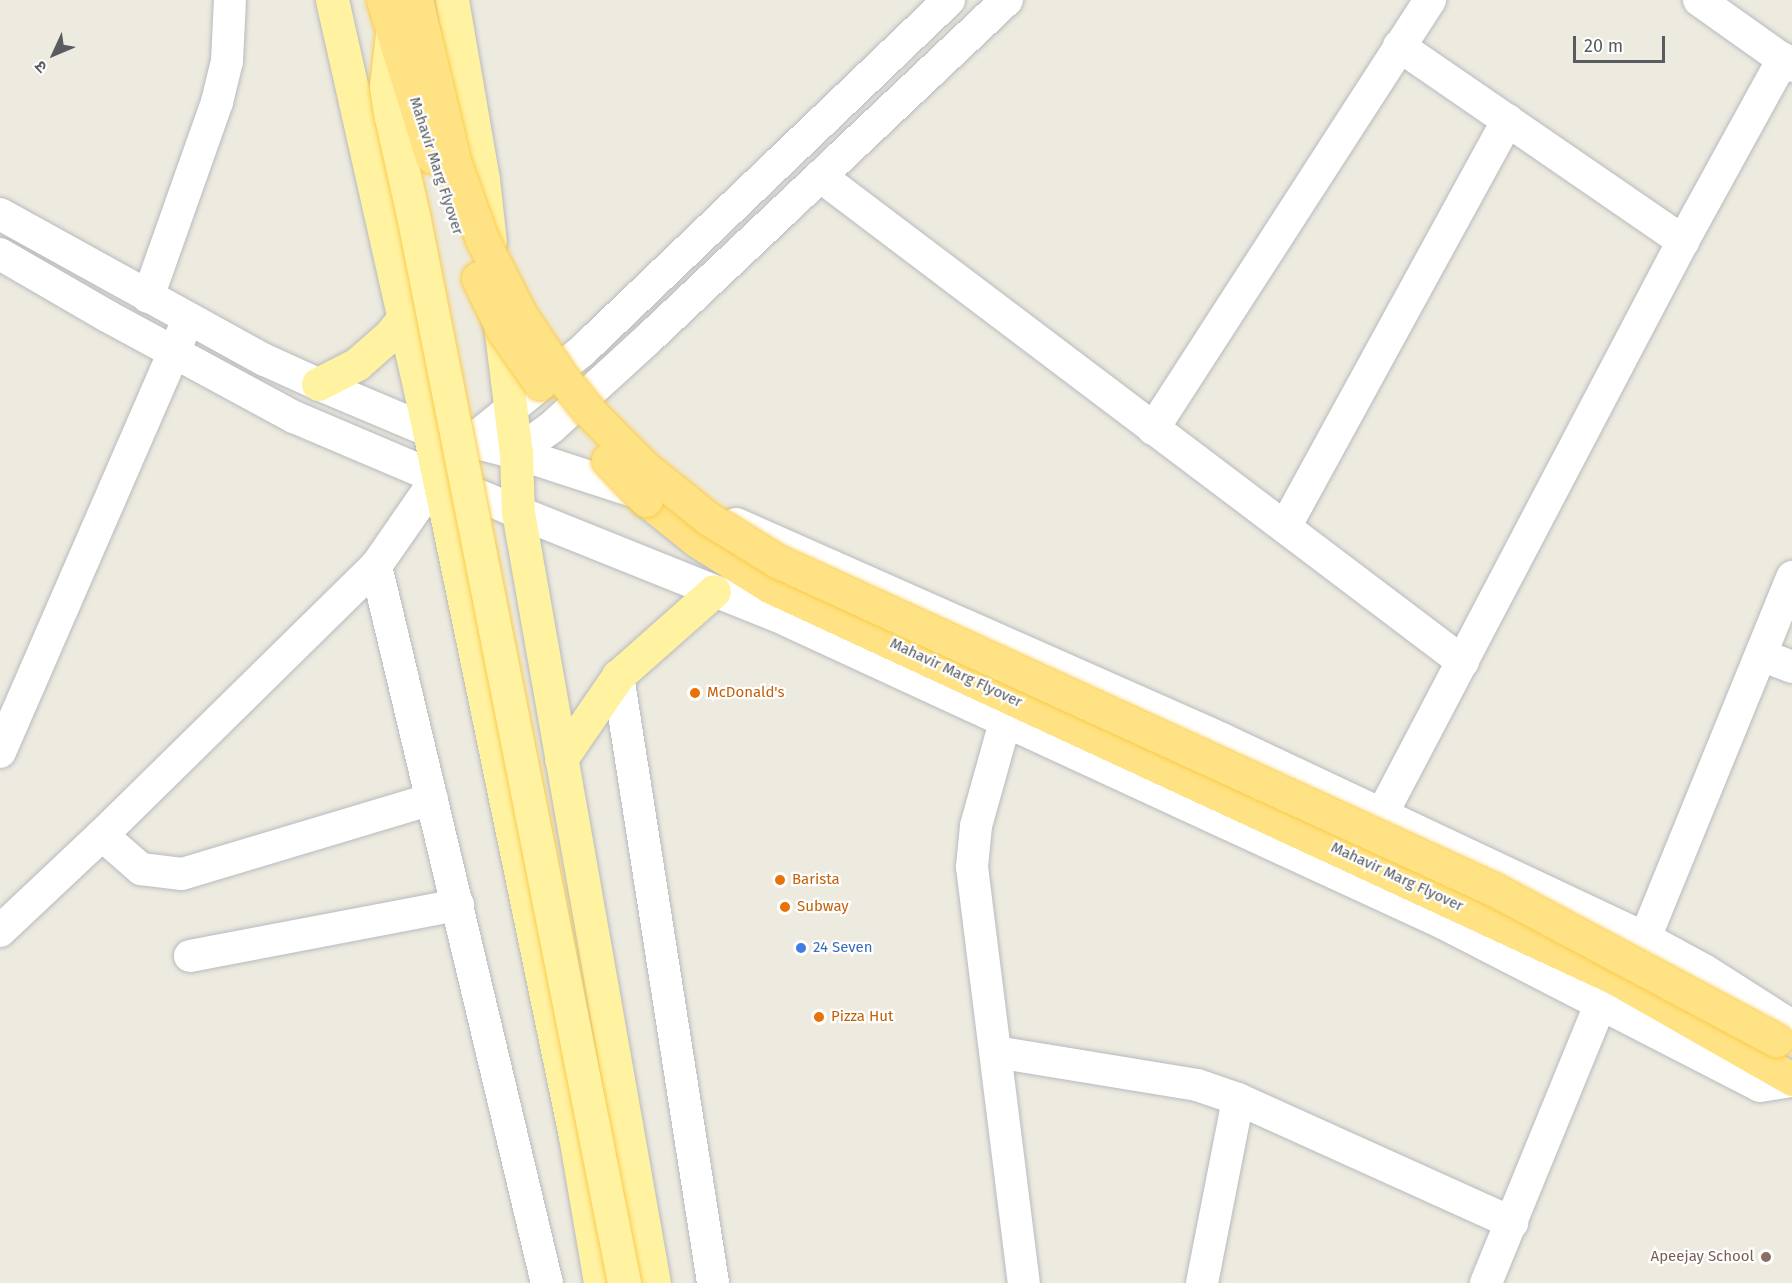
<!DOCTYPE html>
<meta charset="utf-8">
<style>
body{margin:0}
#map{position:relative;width:1792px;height:1283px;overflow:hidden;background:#edeadf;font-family:"Fira Sans","Noto Sans Devanagari",sans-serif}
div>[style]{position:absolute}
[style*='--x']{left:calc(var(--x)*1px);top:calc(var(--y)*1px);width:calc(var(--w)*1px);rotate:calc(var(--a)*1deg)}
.roads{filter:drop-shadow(0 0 2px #b7babf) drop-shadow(0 0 2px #b7babf)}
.minor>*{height:32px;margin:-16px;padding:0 16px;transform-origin:16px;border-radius:16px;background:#fff}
.major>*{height:33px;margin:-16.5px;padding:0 16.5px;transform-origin:16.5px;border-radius:16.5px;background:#fff2a1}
.highway>*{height:33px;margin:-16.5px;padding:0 16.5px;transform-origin:16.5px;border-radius:16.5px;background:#ffe283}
.bridges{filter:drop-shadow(0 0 2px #facc4b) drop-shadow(0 0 2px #facc4b)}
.major-bridge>*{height:33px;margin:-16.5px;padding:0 16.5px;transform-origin:16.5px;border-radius:16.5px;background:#fff2a1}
.highway-bridge>*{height:33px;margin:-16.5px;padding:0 16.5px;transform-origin:16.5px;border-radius:16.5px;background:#ffe283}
.dots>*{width:16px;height:16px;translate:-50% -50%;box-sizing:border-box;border:3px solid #fff;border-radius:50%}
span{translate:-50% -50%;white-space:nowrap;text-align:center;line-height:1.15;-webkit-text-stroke:4.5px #fff;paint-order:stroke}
.street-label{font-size:15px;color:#585c61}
.food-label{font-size:15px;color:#c56008}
.left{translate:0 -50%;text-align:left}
.shop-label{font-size:15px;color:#366cbe}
.education-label{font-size:15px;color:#785e54}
.right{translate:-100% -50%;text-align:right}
.north{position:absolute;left:24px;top:24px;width:60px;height:60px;-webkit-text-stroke:4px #fff;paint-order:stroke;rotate:226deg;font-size:16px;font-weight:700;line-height:24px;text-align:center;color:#585c61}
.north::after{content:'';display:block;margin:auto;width:21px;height:27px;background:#585c61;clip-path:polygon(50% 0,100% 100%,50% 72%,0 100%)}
.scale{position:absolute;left:1573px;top:36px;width:92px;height:27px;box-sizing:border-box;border:3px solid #585c61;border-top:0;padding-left:8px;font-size:18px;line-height:21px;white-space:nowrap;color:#585c61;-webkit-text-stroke:4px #fff;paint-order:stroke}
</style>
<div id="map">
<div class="roads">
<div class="minor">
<i style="--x:1699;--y:0;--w:114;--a:35.4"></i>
<i style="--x:1399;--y:46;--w:345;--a:34.5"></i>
<i style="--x:820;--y:176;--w:806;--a:37.08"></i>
<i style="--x:0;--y:214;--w:303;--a:28.9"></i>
<i style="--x:265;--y:360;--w:58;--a:24.4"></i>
<i style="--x:318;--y:384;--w:121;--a:22.9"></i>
<i style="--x:429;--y:431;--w:90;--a:14.2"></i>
<i style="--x:516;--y:453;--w:136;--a:18"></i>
<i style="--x:0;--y:254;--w:124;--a:30.1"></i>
<i style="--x:107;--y:316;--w:213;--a:28.4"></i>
<i style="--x:294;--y:417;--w:243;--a:23"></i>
<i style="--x:518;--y:512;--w:289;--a:21.9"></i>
<i style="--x:786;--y:620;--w:726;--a:24.76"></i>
<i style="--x:1445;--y:924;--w:354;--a:27.2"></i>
<i style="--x:1760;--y:1086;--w:32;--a:-9"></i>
<i style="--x:148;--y:297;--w:207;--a:-70.5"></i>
<i style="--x:217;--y:102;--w:42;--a:-76.3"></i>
<i style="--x:227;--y:61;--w:61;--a:-87.2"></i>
<i style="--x:1153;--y:429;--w:511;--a:-57.15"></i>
<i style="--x:516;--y:453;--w:44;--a:-35.8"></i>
<i style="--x:552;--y:427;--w:127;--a:-42.5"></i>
<i style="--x:646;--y:341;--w:497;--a:-43.4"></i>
<i style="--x:736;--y:524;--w:531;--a:23.86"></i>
<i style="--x:1222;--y:739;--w:467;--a:25.2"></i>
<i style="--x:1645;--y:938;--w:67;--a:28.5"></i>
<i style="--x:1704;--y:970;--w:104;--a:32.5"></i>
<i style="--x:1285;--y:527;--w:464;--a:-61.3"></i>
<i style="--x:376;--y:566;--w:737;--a:76.59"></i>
<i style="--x:1761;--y:655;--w:33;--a:21"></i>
<i style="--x:618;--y:676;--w:614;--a:81.1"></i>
<i style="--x:1005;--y:722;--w:108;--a:105.6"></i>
<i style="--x:976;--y:826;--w:41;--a:95.6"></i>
<i style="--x:972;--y:867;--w:419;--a:82.9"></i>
<i style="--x:0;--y:752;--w:456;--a:-66.5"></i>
<i style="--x:1382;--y:814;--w:647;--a:-62.29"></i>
<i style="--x:1683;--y:241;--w:208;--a:-61.2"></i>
<i style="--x:102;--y:835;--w:52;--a:41.1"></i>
<i style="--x:141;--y:869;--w:41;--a:7"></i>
<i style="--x:182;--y:874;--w:261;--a:-16.7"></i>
<i style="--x:0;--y:931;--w:140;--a:-43.3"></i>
<i style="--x:102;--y:835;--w:384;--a:-44.5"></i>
<i style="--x:376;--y:566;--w:107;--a:-55.3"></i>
<i style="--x:437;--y:478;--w:49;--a:-47.5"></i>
<i style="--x:470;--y:442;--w:144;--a:-39.1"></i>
<i style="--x:582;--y:351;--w:508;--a:-43.72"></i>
<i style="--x:1645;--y:938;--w:390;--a:-67.8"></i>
<i style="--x:190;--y:956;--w:273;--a:-10.8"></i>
<i style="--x:996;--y:1052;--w:204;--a:9.3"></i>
<i style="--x:1197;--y:1085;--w:43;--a:18.9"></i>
<i style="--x:1238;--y:1099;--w:301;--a:24.3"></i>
<i style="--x:1202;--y:1283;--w:187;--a:-78.9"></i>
<i style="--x:1486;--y:1283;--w:300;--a:-67.7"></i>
</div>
<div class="major">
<i style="--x:332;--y:0;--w:442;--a:77.3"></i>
<i style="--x:429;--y:431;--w:720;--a:78.3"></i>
<i style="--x:575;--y:1136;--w:149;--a:80.3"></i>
<i style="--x:452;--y:0;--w:182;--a:80.2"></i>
<i style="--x:483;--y:179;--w:63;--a:83.7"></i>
<i style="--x:499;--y:317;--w:137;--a:82.9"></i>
<i style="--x:516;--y:453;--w:59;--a:88.1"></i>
<i style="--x:518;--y:512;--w:783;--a:80"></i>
<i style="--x:318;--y:384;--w:44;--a:-27.1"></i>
<i style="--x:357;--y:364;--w:44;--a:-41.3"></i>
<i style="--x:390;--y:335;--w:21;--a:-51"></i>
<i style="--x:561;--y:759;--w:101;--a:-55.5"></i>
<i style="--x:618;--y:676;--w:128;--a:-41.5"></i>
</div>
<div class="highway">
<i style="--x:646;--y:500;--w:65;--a:38.8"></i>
<i style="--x:697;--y:541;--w:87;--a:31.9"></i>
<i style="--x:771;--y:587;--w:930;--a:24.86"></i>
<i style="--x:1615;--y:978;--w:204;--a:29.7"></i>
</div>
</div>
<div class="bridges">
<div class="major-bridge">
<i style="--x:392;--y:34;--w:53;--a:96.5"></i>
<i style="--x:386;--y:87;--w:30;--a:81"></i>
<i style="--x:391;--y:117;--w:106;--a:77.4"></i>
<i style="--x:414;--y:220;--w:1084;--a:78.82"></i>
</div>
<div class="highway-bridge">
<i style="--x:383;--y:0;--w:164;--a:72.7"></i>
<i style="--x:416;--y:0;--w:165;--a:76.7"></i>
<i style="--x:454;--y:161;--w:83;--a:70.3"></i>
<i style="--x:482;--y:239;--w:84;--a:63.1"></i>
<i style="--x:520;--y:314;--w:74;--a:56.5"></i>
<i style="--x:561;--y:376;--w:45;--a:51.3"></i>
<i style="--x:589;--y:411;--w:77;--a:45.5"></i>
<i style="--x:643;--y:466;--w:85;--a:38.8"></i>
<i style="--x:709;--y:519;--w:80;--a:31.7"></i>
<i style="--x:777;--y:561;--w:790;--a:24.62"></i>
<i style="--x:1495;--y:890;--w:319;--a:28.1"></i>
<i style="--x:478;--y:278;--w:58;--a:64.3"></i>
<i style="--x:503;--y:330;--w:65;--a:55.1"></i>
<i style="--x:608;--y:460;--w:55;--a:46.5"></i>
</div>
</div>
<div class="dots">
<i style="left:695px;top:693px;background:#e8710a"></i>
<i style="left:780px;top:880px;background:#e8710a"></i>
<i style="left:785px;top:907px;background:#e8710a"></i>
<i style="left:801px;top:948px;background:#3f7fe0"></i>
<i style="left:819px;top:1017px;background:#e8710a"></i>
<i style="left:1766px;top:1257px;background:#8d6e63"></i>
</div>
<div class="street-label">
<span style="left:436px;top:166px;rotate:72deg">Mahavir Marg Flyover</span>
<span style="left:956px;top:673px;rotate:25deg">Mahavir Marg Flyover</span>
<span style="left:1397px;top:877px;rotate:25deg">Mahavir Marg Flyover</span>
</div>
<div class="food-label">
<span class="left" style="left:707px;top:693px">McDonald's</span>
<span class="left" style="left:792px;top:880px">Barista</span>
<span class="left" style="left:797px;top:907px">Subway</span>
<span class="left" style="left:831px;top:1017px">Pizza Hut</span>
</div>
<div class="shop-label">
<span class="left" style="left:813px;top:948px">24 Seven</span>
</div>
<div class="education-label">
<span class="right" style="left:1754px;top:1257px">Apeejay School</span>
</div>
<div class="north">उ</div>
<div class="scale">20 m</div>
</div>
